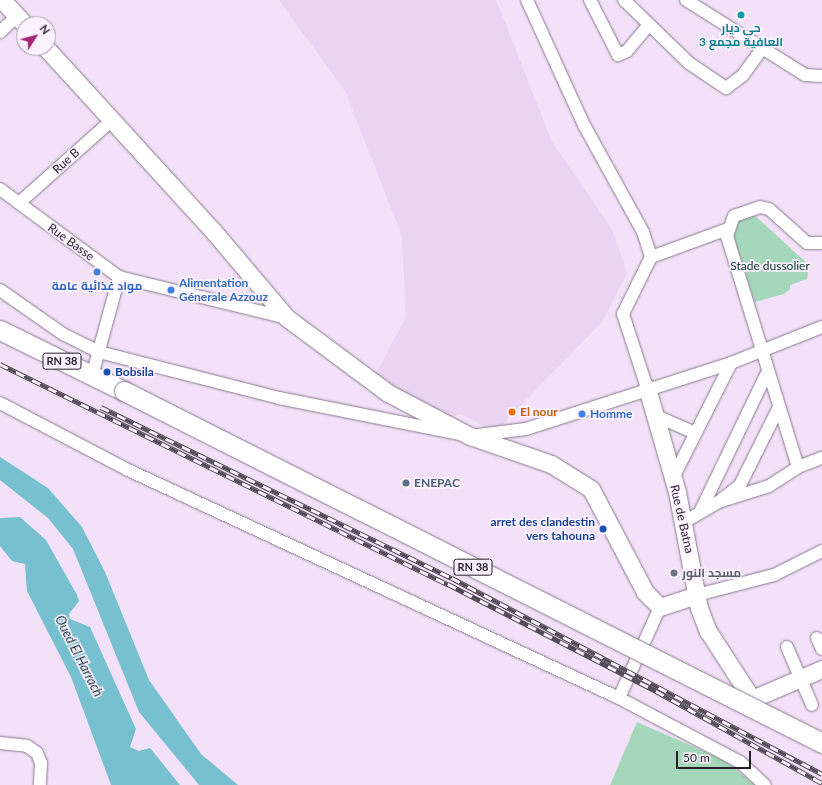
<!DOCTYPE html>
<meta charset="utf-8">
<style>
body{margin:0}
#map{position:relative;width:822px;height:785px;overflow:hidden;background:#f2e1f8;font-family:Lato,Cairo,sans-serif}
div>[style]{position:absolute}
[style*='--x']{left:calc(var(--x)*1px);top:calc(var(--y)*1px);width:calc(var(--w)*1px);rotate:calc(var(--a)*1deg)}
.built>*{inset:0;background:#ead4f1}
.green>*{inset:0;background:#a5d7bb}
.water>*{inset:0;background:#76c0d0}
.roads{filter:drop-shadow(0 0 1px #88798d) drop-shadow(0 0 1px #88798d)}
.street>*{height:12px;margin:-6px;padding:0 6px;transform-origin:6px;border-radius:6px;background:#fff}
.secondary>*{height:17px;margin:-8.5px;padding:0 8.5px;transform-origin:8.5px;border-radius:8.5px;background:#fff}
.primary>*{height:19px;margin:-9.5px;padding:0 9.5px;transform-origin:9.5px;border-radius:9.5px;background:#fff}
.rail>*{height:4.5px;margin-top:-2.25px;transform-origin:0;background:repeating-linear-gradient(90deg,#fbf1ff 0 9px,#544c57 0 18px);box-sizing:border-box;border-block:1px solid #544c57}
.bridges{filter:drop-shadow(0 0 1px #88798d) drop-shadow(0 0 1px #88798d)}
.primary-bridge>*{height:19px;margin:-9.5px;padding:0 9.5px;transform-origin:9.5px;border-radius:9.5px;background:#fff}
.dots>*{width:11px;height:11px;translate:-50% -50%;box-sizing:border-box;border:2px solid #fbf1ff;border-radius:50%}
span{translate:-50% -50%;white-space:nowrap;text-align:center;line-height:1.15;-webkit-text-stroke:3.5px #fbf1ff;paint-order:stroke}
.shield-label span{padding:1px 3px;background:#fbf1ff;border:1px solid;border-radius:3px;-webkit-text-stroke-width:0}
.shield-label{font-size:11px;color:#251f27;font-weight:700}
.culture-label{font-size:12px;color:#0d838f;font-weight:700}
.street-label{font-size:12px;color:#251f27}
.park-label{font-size:12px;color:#043722}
.shop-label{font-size:12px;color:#366cbe;font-weight:700}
.left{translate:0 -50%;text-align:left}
.transit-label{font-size:12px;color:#164399;font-weight:700}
.right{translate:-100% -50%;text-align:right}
.food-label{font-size:12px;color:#c56008;font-weight:700}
.service-label{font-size:12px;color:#4e5e75;font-weight:700}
.worship-label{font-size:12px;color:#5b616d;font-weight:700}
.water-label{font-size:13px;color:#0f343b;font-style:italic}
.north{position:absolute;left:16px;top:16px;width:40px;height:40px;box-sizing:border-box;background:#fbf1ff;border:1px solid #a59da9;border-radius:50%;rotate:54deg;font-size:11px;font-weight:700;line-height:16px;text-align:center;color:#251f27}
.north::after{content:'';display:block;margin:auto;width:14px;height:18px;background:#a22476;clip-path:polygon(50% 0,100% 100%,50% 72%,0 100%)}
.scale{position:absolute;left:676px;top:751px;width:75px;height:18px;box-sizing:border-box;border:2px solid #251f27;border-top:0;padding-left:5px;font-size:12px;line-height:14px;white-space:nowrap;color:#251f27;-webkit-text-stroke:3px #fbf1ff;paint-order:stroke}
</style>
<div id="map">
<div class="built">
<i style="clip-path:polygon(279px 0,496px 0,552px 142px,612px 229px,627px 273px,602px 322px,500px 427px,488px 428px,461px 414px,439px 420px,374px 377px,406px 317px,402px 236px,345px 91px)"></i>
</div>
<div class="green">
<i style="clip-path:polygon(752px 213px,809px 265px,807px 279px,790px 285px,790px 289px,784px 294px,755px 302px,732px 231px,739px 219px)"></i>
<i style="clip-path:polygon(637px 722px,724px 760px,755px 785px,610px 785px)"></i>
</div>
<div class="water">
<i style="clip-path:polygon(0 457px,48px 488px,82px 527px,105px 572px,149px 680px,201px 754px,238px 785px,199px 785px,139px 712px,73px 549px,48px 518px,0 480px)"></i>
<i style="clip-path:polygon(20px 517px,46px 540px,77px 595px,79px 601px,69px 614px,70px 619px,90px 627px,136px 729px,130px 747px,139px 751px,150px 748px,180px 785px,111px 785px,71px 677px,27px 591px,25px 564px,12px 561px,0 546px,0 518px)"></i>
</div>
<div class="roads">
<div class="street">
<i style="--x:527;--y:0;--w:137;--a:65.5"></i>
<i style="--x:584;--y:125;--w:122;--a:61.1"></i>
<i style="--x:643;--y:232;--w:26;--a:72"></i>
<i style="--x:651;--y:257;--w:64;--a:116.2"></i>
<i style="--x:623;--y:314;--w:78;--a:72"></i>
<i style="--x:590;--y:0;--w:62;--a:63"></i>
<i style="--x:618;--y:55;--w:10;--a:-24"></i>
<i style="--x:627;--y:51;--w:34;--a:-50"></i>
<i style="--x:624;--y:0;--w:91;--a:44.1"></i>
<i style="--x:689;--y:63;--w:45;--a:34"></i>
<i style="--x:726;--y:88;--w:21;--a:-37"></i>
<i style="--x:743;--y:75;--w:32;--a:-54"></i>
<i style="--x:686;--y:0;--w:141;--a:32.2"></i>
<i style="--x:805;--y:75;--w:17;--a:3"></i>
<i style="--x:0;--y:32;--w:23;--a:-43"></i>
<i style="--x:0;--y:189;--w:148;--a:36.5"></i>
<i style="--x:119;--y:277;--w:173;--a:13.7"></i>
<i style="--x:19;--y:203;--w:125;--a:-41.7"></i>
<i style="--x:651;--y:257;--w:82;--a:-20"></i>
<i style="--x:0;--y:290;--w:77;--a:34.9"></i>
<i style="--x:63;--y:334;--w:40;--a:26.6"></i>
<i style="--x:99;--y:352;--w:186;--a:14.3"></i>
<i style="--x:279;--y:398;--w:195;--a:11.3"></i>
<i style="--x:470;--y:436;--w:56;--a:-7.1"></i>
<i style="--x:526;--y:429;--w:215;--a:-17.8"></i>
<i style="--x:731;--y:363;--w:98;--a:-21.6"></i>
<i style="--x:92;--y:376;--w:103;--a:-74.7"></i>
<i style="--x:0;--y:403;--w:144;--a:27.6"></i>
<i style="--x:128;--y:470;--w:541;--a:24.91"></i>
<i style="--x:619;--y:698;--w:137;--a:27.9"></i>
<i style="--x:740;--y:762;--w:34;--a:43"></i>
<i style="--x:654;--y:415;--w:45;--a:23.7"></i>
<i style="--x:798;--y:467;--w:242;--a:-107.1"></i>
<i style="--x:727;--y:236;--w:21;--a:-71"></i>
<i style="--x:734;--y:216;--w:28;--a:-19"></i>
<i style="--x:760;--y:207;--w:9;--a:13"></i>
<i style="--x:769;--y:209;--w:51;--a:41.8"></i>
<i style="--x:807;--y:243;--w:14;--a:0"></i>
<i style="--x:673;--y:478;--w:129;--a:-63.2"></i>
<i style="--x:721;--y:500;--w:24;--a:-38"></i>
<i style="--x:740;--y:485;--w:85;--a:-63.4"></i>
<i style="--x:701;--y:510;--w:150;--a:-64.3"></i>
<i style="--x:684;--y:522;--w:39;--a:-30"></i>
<i style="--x:718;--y:502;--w:53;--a:-17.4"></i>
<i style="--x:769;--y:486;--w:35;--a:-33"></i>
<i style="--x:798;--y:467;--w:26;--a:-21"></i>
<i style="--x:697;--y:595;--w:80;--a:-14.6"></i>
<i style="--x:774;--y:575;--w:54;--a:-26.6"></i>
<i style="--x:817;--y:638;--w:12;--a:66"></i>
<i style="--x:787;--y:647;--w:63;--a:66.7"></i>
<i style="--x:619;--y:698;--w:100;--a:-65.7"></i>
<i style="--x:0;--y:743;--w:27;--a:6"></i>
<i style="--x:27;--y:746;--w:12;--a:35"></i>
<i style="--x:37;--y:753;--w:11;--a:68"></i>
<i style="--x:41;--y:763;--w:22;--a:93"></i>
</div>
<div class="secondary">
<i style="--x:2;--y:0;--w:33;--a:47"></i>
<i style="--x:46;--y:48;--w:249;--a:47.6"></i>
<i style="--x:214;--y:232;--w:113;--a:49.7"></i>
<i style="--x:287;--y:318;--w:126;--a:36.6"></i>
<i style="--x:388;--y:393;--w:93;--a:27.7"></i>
<i style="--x:470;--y:436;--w:86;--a:19.1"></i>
<i style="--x:551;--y:464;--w:47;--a:32"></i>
<i style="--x:591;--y:489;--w:116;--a:62.3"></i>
<i style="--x:645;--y:592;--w:21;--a:45"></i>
<i style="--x:660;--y:607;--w:39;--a:-18"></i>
<i style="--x:647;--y:388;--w:108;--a:73.9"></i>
<i style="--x:677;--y:492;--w:118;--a:79.3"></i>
<i style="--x:699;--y:608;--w:25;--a:69"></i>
<i style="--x:708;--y:631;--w:81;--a:57.1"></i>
<i style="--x:752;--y:699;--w:76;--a:-23.2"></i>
</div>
<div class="primary">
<i style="--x:0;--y:330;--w:138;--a:26.2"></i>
</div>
</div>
<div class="rail">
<i style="--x:0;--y:364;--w:499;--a:26.2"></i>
<i style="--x:448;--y:584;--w:234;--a:27.2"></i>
<i style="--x:656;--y:691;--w:190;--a:29"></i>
<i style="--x:101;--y:407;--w:390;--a:26"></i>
<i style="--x:452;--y:578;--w:419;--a:27.9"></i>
</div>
<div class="bridges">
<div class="primary-bridge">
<i style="--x:124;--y:391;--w:782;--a:26.76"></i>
</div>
</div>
<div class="dots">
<i style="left:741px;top:15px;background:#0f9aa8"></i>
<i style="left:97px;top:272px;background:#3f7fe0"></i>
<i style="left:171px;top:290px;background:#3f7fe0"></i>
<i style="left:107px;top:372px;background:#1a4fb4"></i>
<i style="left:512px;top:412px;background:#e8710a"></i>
<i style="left:582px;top:414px;background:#3f7fe0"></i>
<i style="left:406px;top:483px;background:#5c6f8a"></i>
<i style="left:603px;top:529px;background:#1a4fb4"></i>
<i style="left:674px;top:573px;background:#6b7280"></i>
</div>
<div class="shield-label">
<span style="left:62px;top:361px">RN 38</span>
<span style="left:473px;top:567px">RN 38</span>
</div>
<div class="culture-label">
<span style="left:741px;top:35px">حي ديار<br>العافية مجمع 3</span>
</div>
<div class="street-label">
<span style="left:66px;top:161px;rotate:-42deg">Rue B</span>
<span style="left:71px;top:242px;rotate:36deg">Rue Basse</span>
<span style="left:682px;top:519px;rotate:77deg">Rue de Batna</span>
</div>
<div class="park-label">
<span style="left:770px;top:266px">Stade dussolier</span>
</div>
<div class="shop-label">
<span class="left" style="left:179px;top:290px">Alimentation<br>Génerale Azzouz</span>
<span style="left:97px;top:286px">مواد غذائية عامة</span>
<span class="left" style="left:590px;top:414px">Homme</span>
</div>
<div class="transit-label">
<span class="left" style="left:115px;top:372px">Bobsila</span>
<span class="right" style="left:595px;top:529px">arret des clandestin<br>vers tahouna</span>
</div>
<div class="food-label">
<span class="left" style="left:520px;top:412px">El nour</span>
</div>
<div class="service-label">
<span class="left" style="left:414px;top:483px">ENEPAC</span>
</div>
<div class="worship-label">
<span class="left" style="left:682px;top:573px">مسجد النور</span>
</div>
<div class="water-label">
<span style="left:79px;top:656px;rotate:63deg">Oued El Harrach</span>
</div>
<div class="north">N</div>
<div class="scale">50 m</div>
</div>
